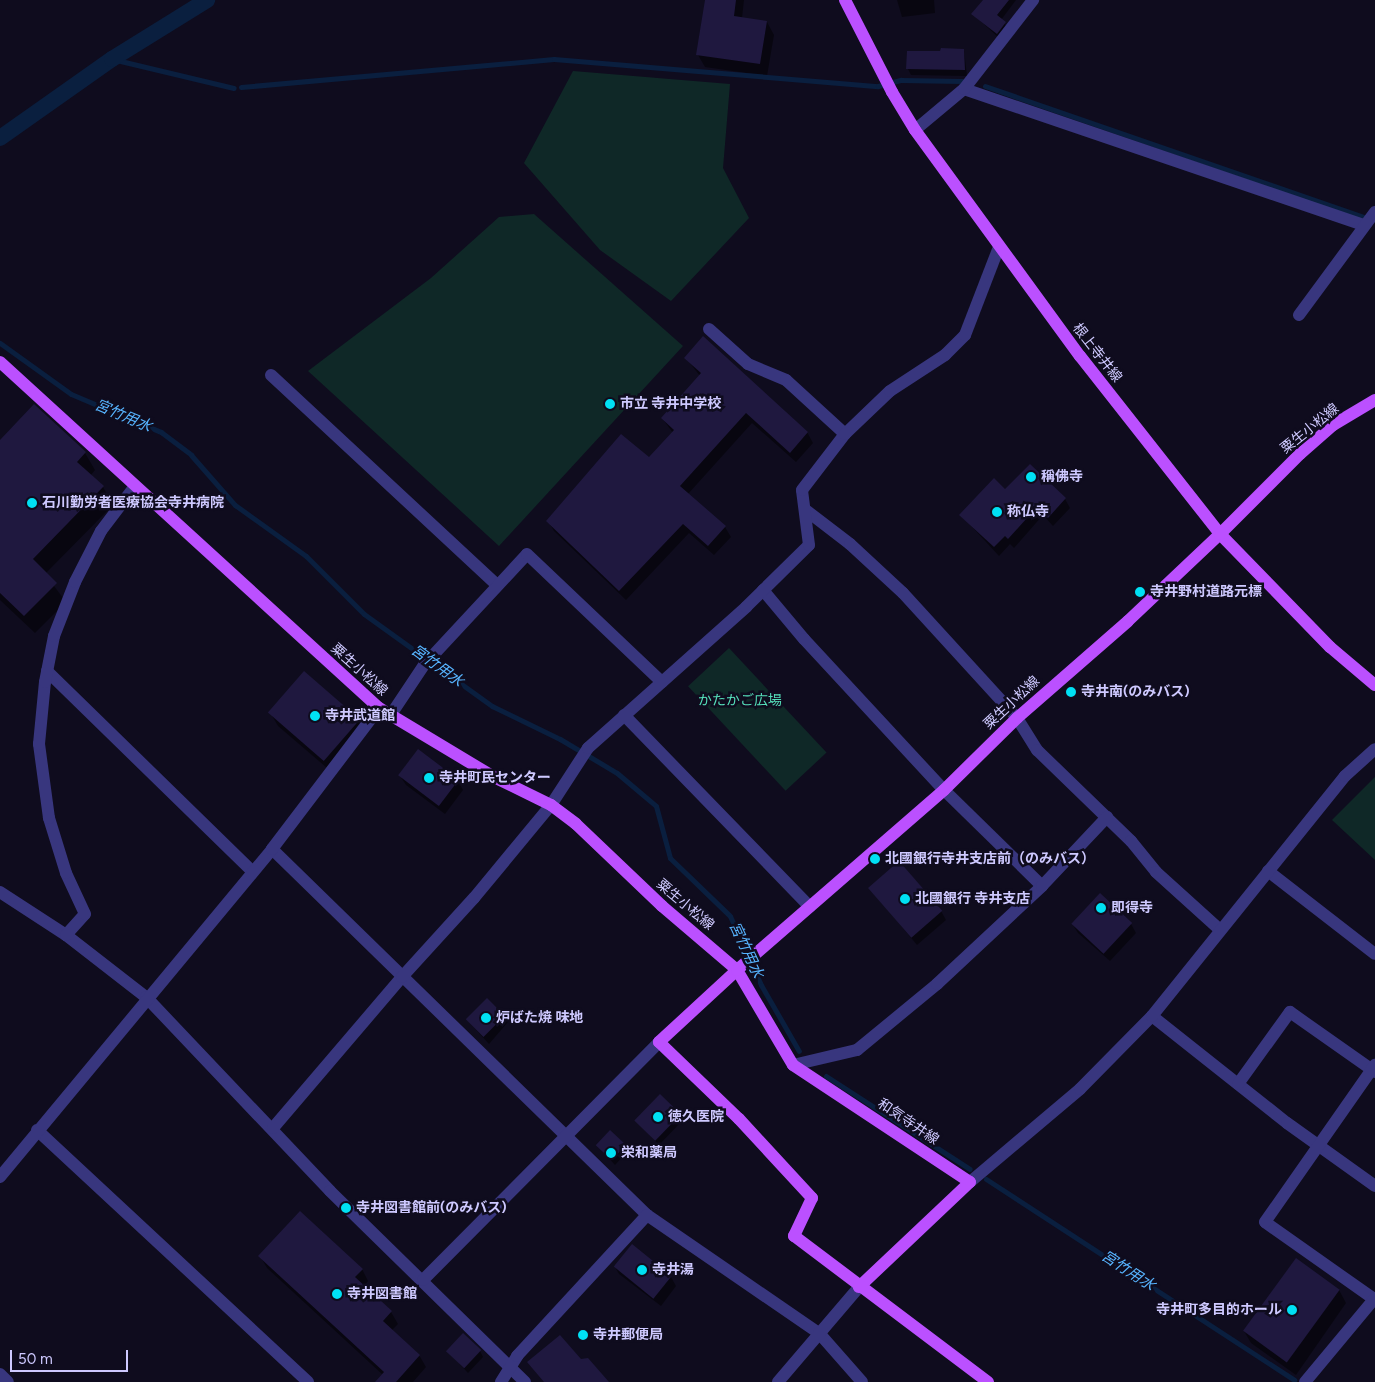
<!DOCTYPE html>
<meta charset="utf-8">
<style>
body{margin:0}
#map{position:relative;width:1375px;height:1382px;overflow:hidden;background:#0f0c1e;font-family:Figtree,"Noto Sans JP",sans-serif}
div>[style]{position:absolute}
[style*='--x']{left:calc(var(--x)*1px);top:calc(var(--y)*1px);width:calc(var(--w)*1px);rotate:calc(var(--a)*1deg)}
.green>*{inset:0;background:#0f2827;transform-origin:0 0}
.shadow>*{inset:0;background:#0007}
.stream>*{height:5px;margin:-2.5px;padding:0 2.5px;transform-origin:2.5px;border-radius:2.5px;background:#0a1f3f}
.canal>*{height:16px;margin:-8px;padding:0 8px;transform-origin:8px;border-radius:8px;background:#0a1f3f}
.building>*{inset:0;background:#1f183f;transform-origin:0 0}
.minor>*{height:12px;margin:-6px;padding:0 6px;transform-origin:6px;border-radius:6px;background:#38367e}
.major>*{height:12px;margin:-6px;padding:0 6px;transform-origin:6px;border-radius:6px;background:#bb50ff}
.dots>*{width:14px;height:14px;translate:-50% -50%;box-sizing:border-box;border:2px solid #0f0c1e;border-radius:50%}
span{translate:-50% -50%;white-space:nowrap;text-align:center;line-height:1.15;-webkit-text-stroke:5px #0f0c1e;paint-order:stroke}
.street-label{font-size:14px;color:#cec9ff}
.poi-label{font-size:14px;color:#cec9ff;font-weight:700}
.left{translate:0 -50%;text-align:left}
.right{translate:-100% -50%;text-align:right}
.park-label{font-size:14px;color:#55dfba}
.water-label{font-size:15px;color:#57b4ff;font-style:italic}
.scale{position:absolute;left:10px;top:1350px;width:118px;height:22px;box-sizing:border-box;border:2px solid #cec9ff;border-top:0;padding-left:6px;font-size:15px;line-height:18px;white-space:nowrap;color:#cec9ff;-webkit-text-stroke:4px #0f0c1e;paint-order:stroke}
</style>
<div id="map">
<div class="green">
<i style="clip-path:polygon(573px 71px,730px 84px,723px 168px,749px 218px,671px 301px,600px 250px,524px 163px)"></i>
<i style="clip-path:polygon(534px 214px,683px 346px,499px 546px,308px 371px,431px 278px,499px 217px)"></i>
<i style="left:729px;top:648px;width:143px;height:56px;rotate:47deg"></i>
<i style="clip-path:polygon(1375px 777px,1375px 860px,1332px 820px)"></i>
</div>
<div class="shadow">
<i style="clip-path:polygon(706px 0,744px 0,742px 18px,767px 22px,774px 35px,767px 76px,705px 67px,698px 55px)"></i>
<i style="clip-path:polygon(897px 0,934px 0,935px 13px,902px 17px)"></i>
<i style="clip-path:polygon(992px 0,1016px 0,1001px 20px,1008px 28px,1000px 39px,973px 14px)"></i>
<i style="clip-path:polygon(964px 50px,967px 76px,911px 75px,908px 69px,908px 53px)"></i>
<i style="clip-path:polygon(686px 358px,807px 432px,813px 443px,796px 462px,752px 423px,688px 494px,725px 527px,731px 537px,714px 555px,689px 533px,626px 600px,554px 531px,548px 521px,649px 459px,673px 433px,662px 418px,700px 376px)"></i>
<i style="clip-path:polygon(0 442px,85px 453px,95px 470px,90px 476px,103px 487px,113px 505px,45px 574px,66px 602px,35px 633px,0 600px)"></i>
<i style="clip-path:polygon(1005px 491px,1065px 499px,1070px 508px,1053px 526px,1043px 515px,1014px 548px,1010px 544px,999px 556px,961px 515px)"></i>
<i style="clip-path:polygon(271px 714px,359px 720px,366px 732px,334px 774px,278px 726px)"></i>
<i style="clip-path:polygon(419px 751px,458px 781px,463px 790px,445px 814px,406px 785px,400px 776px)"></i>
<i style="clip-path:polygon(870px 888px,941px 911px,946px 920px,917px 945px)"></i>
<i style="clip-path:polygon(1131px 924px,1136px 933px,1110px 961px,1078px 933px,1073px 925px)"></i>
<i style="clip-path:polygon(504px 1017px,508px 1022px,489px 1044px,468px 1021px)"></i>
<i style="clip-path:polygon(680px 1115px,683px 1120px,659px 1145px,637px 1121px)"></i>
<i style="clip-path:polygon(597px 1145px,625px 1146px,628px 1151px,615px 1165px)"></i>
<i style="clip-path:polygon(260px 1256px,362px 1269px,368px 1281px,364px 1286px,391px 1312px,398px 1324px,392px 1330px,419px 1355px,426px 1367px,413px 1382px,377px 1382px,383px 1375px,267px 1268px)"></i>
<i style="clip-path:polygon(614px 1265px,671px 1277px,676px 1286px,661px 1306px,619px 1274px)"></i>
<i style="clip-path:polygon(1339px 1290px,1346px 1303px,1296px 1375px,1251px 1343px,1244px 1331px)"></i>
<i style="clip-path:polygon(448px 1351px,480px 1351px,483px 1357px,468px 1373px)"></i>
</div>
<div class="stream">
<i style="--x:112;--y:59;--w:125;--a:13.4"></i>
<i style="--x:985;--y:86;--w:401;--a:19.1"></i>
<i style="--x:241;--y:87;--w:314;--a:-5.1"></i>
<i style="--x:554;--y:59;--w:325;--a:4.8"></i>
<i style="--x:878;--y:86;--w:24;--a:-15"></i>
<i style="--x:901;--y:80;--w:61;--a:0.9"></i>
<i style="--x:0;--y:343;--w:87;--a:35.7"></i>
<i style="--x:71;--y:394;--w:98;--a:22.9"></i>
<i style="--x:161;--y:432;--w:38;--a:37"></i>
<i style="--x:191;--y:455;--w:67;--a:48.7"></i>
<i style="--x:235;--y:505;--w:87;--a:35.7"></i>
<i style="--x:306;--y:556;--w:82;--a:45"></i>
<i style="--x:364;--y:614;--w:158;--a:35.7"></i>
<i style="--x:492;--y:706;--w:76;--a:25.9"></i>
<i style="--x:560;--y:739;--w:66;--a:30.8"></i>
<i style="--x:617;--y:773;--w:51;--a:40.2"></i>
<i style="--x:656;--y:806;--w:54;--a:74.9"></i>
<i style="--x:670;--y:858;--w:83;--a:44"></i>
<i style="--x:730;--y:916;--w:76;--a:65.8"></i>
<i style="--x:761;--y:985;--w:76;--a:60.1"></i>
<i style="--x:826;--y:1076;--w:171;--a:32.9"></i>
<i style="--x:986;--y:1179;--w:368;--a:33.1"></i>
</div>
<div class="canal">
<i style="--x:0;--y:138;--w:137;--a:-35.2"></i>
<i style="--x:112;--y:59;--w:112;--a:-31.8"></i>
</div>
<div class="building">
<i style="clip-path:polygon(705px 0,736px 0,734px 16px,767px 21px,760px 64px,696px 55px)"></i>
<i style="clip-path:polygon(983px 0,1009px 0,997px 15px,1006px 22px,997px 34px,971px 14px)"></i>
<i style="clip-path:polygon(941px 48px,964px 49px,965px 70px,906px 69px,907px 51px,940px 51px)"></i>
<i style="clip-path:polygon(703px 336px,808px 432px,790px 453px,746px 413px,680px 486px,726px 526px,708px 546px,683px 524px,619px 591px,546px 521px,621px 434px,649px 457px,674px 430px,661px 418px,701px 373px,684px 358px)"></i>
<i style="clip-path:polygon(34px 404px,86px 452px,77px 462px,104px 486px,33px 559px,57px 583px,24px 616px,0 593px,0 440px)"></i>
<i style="clip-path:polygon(1030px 464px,1066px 498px,1048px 518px,1037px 507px,1008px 539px,1005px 536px,994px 547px,959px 515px,994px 478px,1005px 489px)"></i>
<i style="left:304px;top:671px;width:74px;height:55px;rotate:41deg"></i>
<i style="left:418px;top:749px;width:51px;height:33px;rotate:37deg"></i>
<i style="left:899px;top:861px;width:66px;height:41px;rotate:49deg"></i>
<i style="left:1100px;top:893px;width:44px;height:42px;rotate:43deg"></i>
<i style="left:487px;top:998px;width:25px;height:30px;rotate:45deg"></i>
<i style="left:660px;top:1094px;width:29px;height:37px;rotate:44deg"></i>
<i style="left:610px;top:1130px;width:22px;height:21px;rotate:43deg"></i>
<i style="clip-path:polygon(300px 1211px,363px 1269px,355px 1277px,392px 1311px,383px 1321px,420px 1355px,396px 1382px,375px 1382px,384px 1372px,258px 1256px)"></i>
<i style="left:632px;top:1244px;width:51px;height:29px;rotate:39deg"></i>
<i style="left:1296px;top:1258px;width:54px;height:90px;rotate:36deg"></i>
<i style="left:463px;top:1333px;width:25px;height:25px;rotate:43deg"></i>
<i style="clip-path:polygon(560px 1335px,581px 1359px,588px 1358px,609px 1382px,544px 1382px,527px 1362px)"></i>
</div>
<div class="minor">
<i style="--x:964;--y:89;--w:422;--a:18.8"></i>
<i style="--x:915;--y:130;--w:64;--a:-39.9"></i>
<i style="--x:964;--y:89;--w:113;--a:-52.2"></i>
<i style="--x:1299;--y:315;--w:128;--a:-53.6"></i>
<i style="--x:709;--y:329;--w:52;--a:41.9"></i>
<i style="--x:748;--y:364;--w:41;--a:22.8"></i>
<i style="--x:786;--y:380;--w:80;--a:42.5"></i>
<i style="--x:271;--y:375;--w:307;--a:42.9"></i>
<i style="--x:807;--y:511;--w:54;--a:37.5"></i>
<i style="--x:850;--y:544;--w:72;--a:42.8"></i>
<i style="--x:903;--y:593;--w:169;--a:47.6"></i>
<i style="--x:1017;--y:718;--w:38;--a:58"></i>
<i style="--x:1037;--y:750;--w:131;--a:44.1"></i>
<i style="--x:1131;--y:841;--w:40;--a:51"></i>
<i style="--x:1156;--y:872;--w:85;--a:42.1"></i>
<i style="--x:763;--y:590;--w:64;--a:50.1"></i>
<i style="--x:804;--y:639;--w:206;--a:47.2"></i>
<i style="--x:944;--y:790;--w:137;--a:44.4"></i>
<i style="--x:47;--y:671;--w:286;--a:44.3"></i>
<i style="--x:624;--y:715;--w:267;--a:45.9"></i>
<i style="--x:390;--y:716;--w:61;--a:-56.3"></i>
<i style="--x:424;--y:665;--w:151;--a:-47.1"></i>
<i style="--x:527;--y:554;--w:186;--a:43.5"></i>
<i style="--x:272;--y:849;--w:524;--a:44.3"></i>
<i style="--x:647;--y:1215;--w:209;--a:34.5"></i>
<i style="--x:819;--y:1333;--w:65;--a:48.7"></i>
<i style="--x:1268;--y:871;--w:135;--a:37.8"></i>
<i style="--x:0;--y:892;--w:79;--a:33.1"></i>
<i style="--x:66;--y:935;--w:101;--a:37.8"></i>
<i style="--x:146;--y:997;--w:267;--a:46.5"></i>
<i style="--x:330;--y:1191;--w:273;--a:44.4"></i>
<i style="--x:66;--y:935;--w:28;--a:-48"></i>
<i style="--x:85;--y:914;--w:45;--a:-114.9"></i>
<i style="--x:66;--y:873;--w:58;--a:-107.2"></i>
<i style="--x:49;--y:818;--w:75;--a:-97.7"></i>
<i style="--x:39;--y:744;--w:62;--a:-84.5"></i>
<i style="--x:45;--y:682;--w:47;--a:-78.9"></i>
<i style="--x:54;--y:636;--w:58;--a:-68.7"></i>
<i style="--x:75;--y:582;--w:57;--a:-63"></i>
<i style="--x:101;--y:531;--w:56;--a:-52.9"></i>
<i style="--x:1152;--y:1016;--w:172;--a:38.4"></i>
<i style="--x:1287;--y:1123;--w:108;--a:35.6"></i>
<i style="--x:793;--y:1065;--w:66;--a:-13.2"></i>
<i style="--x:857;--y:1050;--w:104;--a:-39.5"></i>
<i style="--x:937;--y:984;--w:144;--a:-43"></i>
<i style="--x:1042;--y:886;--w:95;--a:-46.7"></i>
<i style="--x:1238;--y:1084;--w:89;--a:-54.2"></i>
<i style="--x:1290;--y:1012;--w:104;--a:35.2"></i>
<i style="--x:273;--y:1128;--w:199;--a:-49.5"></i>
<i style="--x:402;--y:977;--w:107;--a:-47.7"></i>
<i style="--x:474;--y:898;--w:121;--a:-50.4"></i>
<i style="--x:551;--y:805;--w:68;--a:-57"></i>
<i style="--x:588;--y:748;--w:212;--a:-41.7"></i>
<i style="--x:746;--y:607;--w:88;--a:-44.5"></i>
<i style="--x:809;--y:545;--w:55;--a:-97.3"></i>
<i style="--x:802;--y:490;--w:71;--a:-52.5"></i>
<i style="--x:845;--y:434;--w:62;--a:-43.7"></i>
<i style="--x:890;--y:391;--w:66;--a:-33.2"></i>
<i style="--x:945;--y:355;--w:28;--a:-45"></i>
<i style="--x:965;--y:335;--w:94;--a:-68.9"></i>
<i style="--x:37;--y:1130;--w:370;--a:42.9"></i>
<i style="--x:0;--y:1177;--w:426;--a:-50.3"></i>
<i style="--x:272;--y:849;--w:177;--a:-52.8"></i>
<i style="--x:970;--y:1182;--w:144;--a:-40.2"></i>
<i style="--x:1080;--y:1089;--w:103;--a:-45.4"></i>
<i style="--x:1152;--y:1016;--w:308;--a:-51.2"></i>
<i style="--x:1345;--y:776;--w:40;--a:-42"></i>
<i style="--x:423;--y:1280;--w:335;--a:-45.2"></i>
<i style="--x:1374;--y:1299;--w:133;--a:-144.8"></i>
<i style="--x:1265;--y:1222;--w:192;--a:-55"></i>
<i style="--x:0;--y:1374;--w:11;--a:45"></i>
<i style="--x:501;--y:1382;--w:31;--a:-58"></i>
<i style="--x:517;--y:1356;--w:192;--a:-47.3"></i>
<i style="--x:778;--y:1382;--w:125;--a:-49.5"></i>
<i style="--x:1305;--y:1382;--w:109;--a:-50.2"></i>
</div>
<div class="major">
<i style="--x:845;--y:0;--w:103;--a:62.9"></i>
<i style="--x:892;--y:92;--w:44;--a:58.8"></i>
<i style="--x:915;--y:130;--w:280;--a:53.9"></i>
<i style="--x:1080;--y:356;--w:226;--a:51.8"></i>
<i style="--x:1220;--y:534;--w:158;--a:45.8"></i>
<i style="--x:1330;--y:647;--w:59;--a:40.2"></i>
<i style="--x:0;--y:362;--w:513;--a:42.39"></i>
<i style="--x:379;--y:708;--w:132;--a:31"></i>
<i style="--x:492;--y:776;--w:66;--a:26.2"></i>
<i style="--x:551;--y:805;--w:31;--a:37"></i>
<i style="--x:576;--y:824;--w:119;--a:43.6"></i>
<i style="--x:662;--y:906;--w:99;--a:40.5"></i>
<i style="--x:737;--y:970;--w:110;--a:59.5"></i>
<i style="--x:793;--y:1065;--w:212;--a:33.5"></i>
<i style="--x:970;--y:1182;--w:153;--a:136.6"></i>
<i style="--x:988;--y:1382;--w:243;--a:-143"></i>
<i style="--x:794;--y:1236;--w:42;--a:-64.7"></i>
<i style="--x:812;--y:1198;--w:108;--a:-132.7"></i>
<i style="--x:739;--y:1119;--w:111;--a:-136.1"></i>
<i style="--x:659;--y:1042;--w:106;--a:-42.7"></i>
<i style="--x:737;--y:970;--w:274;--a:-41"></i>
<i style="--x:944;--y:790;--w:103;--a:-44.6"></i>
<i style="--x:1017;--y:718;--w:147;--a:-41.1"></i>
<i style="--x:1128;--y:621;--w:127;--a:-43.4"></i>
<i style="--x:1220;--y:534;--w:113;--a:-45"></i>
<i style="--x:1300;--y:454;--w:44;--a:-41.3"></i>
<i style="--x:1333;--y:425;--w:49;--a:-30.8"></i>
</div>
<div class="dots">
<i style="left:610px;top:404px;background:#00e0f4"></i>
<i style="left:1031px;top:477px;background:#00e0f4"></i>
<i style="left:32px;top:503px;background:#00e0f4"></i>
<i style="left:997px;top:512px;background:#00e0f4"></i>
<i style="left:1140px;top:592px;background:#00e0f4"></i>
<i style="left:1071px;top:692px;background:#00e0f4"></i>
<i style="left:315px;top:716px;background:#00e0f4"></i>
<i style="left:429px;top:778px;background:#00e0f4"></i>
<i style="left:875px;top:859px;background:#00e0f4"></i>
<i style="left:905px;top:899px;background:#00e0f4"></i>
<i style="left:1101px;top:908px;background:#00e0f4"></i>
<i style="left:486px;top:1018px;background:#00e0f4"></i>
<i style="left:658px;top:1117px;background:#00e0f4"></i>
<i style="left:611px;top:1153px;background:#00e0f4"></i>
<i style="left:346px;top:1208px;background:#00e0f4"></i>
<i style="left:642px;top:1270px;background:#00e0f4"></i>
<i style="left:337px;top:1294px;background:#00e0f4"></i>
<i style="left:1292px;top:1310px;background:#00e0f4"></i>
<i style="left:583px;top:1335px;background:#00e0f4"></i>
</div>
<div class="street-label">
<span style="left:1097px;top:353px;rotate:52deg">根上寺井線</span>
<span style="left:1310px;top:429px;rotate:-39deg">粟生小松線</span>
<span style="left:359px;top:670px;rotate:42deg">粟生小松線</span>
<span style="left:1012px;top:703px;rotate:-43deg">粟生小松線</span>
<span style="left:685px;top:905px;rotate:40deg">粟生小松線</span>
<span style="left:908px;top:1122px;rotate:34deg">和気寺井線</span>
</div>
<div class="poi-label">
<span class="left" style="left:620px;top:404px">市立 寺井中学校</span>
<span class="left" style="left:1041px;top:477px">稱佛寺</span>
<span class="left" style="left:42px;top:503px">石川勤労者医療協会寺井病院</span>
<span class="left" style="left:1007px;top:512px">称仏寺</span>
<span class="left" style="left:1150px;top:592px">寺井野村道路元標</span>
<span class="left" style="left:1081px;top:692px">寺井南(のみバス)</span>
<span class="left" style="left:325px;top:716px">寺井武道館</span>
<span class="left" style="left:439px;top:778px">寺井町民センター</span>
<span class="left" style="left:885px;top:859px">北國銀行寺井支店前（のみバス）</span>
<span class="left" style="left:915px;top:899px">北國銀行 寺井支店</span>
<span class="left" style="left:1111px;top:908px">即得寺</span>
<span class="left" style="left:496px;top:1018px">炉ばた焼 味地</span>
<span class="left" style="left:668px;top:1117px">徳久医院</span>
<span class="left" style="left:621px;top:1153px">栄和薬局</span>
<span class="left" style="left:356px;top:1208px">寺井図書館前(のみバス)</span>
<span class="left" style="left:652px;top:1270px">寺井湯</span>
<span class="left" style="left:347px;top:1294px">寺井図書館</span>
<span class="right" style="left:1282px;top:1310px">寺井町多目的ホール</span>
<span class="left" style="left:593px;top:1335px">寺井郵便局</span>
</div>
<div class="park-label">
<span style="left:740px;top:701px">かたかご広場</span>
</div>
<div class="water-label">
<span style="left:123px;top:416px;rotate:23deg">宮竹用水</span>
<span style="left:437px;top:666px;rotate:36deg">宮竹用水</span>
<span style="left:746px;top:950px;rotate:65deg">宮竹用水</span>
<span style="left:1128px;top:1271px;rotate:33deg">宮竹用水</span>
</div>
<div class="scale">50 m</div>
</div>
